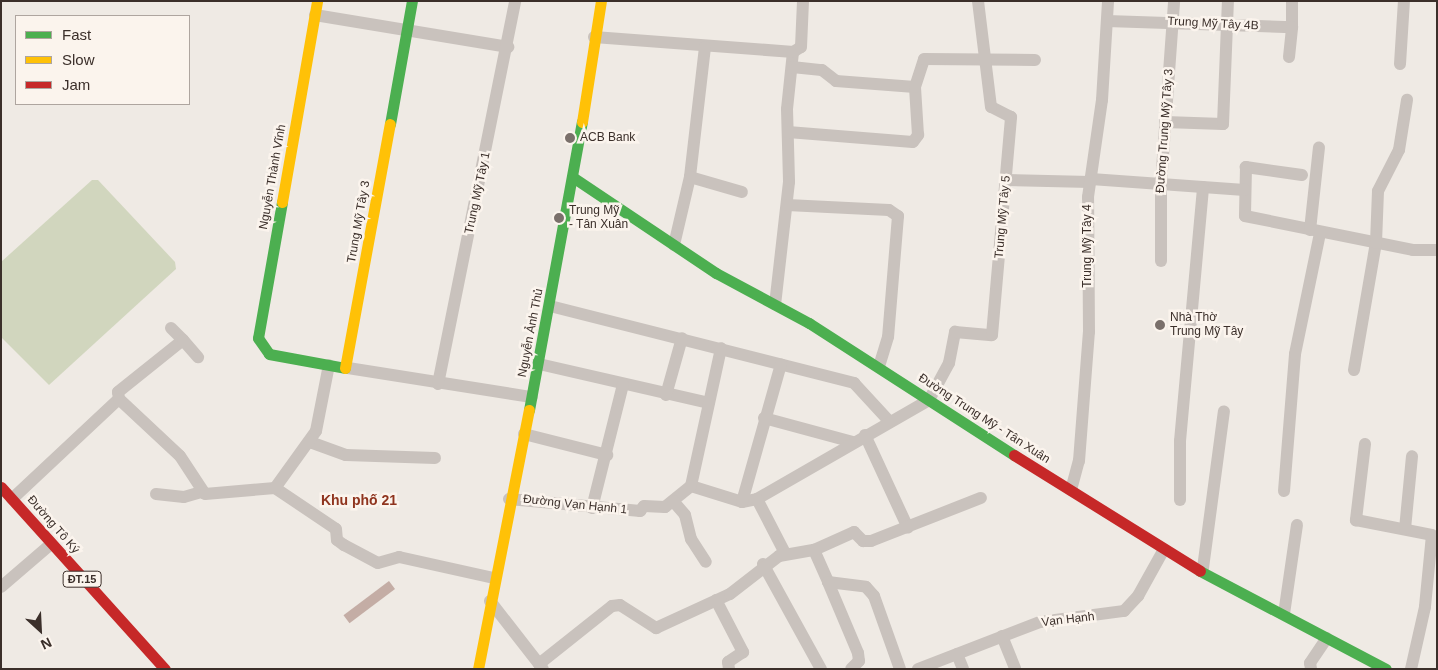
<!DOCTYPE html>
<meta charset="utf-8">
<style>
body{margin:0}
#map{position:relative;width:1438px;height:670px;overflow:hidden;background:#efeae4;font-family:Arial,sans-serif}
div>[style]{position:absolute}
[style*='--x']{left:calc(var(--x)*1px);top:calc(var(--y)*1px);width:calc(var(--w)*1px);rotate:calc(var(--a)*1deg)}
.green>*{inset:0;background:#d1d6be}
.building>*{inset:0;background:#c4ada5;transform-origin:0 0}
.street>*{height:12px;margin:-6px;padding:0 6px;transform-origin:6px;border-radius:6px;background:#c9c2bd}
.fast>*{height:11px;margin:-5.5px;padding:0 5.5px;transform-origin:5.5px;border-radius:5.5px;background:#4caf50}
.slow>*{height:11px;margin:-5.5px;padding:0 5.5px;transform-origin:5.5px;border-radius:5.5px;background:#ffc107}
.jam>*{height:11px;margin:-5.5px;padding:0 5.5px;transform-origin:5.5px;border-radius:5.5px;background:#c62828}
.dots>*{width:14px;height:14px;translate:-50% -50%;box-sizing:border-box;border:2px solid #fbf4ed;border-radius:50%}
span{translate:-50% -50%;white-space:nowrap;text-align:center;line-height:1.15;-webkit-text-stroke:5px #fbf4ed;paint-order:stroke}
.shield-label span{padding:1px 4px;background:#fbf4ed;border:1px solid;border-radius:4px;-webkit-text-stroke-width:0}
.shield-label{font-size:11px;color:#3b2f2a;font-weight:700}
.street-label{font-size:12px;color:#3b2f2a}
.poi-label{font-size:12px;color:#3b2f2a}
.left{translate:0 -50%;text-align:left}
.neighbourhood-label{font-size:14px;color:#8f341e;font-weight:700}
.frame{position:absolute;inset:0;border:2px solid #3b2f2a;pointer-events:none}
.legend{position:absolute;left:15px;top:15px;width:175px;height:90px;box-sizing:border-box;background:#fbf4ed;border:1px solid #aea59f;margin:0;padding:6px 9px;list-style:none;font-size:15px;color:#3b2f2a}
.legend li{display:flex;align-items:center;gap:10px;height:25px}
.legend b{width:25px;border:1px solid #aea59f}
.north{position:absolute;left:15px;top:605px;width:50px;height:50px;-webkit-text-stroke:4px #fbf4ed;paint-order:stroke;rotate:155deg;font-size:14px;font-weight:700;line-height:20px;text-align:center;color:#3b2f2a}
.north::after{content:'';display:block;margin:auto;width:18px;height:22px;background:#3b2f2a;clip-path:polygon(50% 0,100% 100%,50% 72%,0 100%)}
</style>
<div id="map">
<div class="green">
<i style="clip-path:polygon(92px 180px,98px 180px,175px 262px,176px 269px,49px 385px,1px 337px,1px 262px)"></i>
</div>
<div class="building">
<i style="left:389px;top:581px;width:10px;height:57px;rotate:53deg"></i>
</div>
<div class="street">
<i style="--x:315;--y:15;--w:196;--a:9.4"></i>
<i style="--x:1107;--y:21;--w:185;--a:1.9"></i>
<i style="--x:1292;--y:27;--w:26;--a:-90"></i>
<i style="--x:594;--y:37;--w:200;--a:4.3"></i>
<i style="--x:793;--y:52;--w:57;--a:96"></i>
<i style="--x:787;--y:109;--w:73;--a:88.4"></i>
<i style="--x:789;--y:182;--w:123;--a:96.5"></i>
<i style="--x:705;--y:47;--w:131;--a:96.6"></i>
<i style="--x:690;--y:177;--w:54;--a:16.1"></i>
<i style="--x:793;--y:52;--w:9;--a:-32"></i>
<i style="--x:801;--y:47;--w:46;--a:-87.5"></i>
<i style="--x:1289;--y:57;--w:30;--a:-84"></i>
<i style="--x:1400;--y:64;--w:63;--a:-86.4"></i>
<i style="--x:792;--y:67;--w:30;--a:6"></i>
<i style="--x:822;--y:70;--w:18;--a:38"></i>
<i style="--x:836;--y:81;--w:79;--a:4.3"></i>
<i style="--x:1165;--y:122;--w:58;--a:2"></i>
<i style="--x:1223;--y:124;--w:123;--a:-87.7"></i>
<i style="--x:788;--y:132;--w:125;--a:4.6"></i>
<i style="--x:913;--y:142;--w:9;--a:-54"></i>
<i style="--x:918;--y:135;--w:48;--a:-93.6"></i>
<i style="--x:915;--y:87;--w:29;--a:-72"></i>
<i style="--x:924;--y:59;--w:111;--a:0.5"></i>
<i style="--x:1302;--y:175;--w:57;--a:-171.9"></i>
<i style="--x:1246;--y:167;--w:49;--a:91.2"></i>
<i style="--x:1245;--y:216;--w:171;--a:11.4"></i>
<i style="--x:1413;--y:250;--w:24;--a:0"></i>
<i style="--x:1091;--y:179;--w:154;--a:4.1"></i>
<i style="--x:1006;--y:180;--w:84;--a:1.4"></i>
<i style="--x:787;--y:205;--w:102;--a:2.8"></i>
<i style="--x:889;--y:210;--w:11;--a:34"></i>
<i style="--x:898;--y:216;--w:121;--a:94.7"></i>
<i style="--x:888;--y:337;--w:30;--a:107"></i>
<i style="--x:1310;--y:230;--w:83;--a:-83.8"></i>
<i style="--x:674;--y:245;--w:70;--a:-76.8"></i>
<i style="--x:1161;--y:261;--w:77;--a:-90"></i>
<i style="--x:1161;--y:184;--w:183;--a:-85.9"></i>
<i style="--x:550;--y:306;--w:314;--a:14.2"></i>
<i style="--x:854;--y:383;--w:53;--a:47.3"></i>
<i style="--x:171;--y:328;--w:17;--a:45"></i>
<i style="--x:539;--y:364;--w:174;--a:12.9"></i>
<i style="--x:348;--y:368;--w:186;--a:9"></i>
<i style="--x:1354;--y:370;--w:129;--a:-80.2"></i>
<i style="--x:1376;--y:243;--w:52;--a:-87.8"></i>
<i style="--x:1378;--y:191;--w:46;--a:-62.9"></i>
<i style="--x:1399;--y:150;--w:51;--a:-80.9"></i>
<i style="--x:438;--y:384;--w:391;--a:-78.6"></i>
<i style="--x:666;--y:395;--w:59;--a:-74.3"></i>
<i style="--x:119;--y:399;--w:7;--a:-98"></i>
<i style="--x:118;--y:392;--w:83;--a:-38.7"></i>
<i style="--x:183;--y:340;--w:23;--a:49"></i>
<i style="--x:764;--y:418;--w:92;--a:15.1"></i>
<i style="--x:524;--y:434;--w:86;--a:14.2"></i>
<i style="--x:865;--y:435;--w:102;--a:65.2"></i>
<i style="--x:310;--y:442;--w:38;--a:20"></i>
<i style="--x:346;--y:455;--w:89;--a:1.9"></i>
<i style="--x:1365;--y:444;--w:77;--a:96.8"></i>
<i style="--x:1356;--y:520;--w:77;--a:11.2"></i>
<i style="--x:1432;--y:535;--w:72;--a:95.6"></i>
<i style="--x:1425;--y:607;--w:64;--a:102.7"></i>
<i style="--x:691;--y:486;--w:53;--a:17.4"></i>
<i style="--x:742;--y:502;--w:15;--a:-11"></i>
<i style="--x:757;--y:499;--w:198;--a:-29.9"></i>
<i style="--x:929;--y:400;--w:42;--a:-61.6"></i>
<i style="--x:949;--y:363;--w:32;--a:-79"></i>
<i style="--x:955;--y:332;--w:37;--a:5"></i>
<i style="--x:992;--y:335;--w:219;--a:-85"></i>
<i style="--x:1011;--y:117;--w:22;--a:-153"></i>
<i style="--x:991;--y:107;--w:107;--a:-97"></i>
<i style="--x:691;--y:486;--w:141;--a:-77.7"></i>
<i style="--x:275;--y:488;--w:73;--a:33.9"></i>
<i style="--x:336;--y:529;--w:11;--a:85"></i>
<i style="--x:337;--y:540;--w:9;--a:36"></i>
<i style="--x:344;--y:545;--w:38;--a:28"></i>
<i style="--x:378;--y:563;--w:22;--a:-16"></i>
<i style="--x:399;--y:557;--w:97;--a:12.5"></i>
<i style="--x:1071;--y:490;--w:30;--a:-75"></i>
<i style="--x:1079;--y:461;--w:129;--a:-85.6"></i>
<i style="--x:1089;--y:332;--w:135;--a:-90.4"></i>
<i style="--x:1088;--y:197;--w:98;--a:-81.8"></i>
<i style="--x:1102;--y:100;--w:99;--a:-86.5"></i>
<i style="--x:1284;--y:491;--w:137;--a:-85.4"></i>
<i style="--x:1295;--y:354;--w:124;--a:-78.3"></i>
<i style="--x:156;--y:494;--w:28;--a:6"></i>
<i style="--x:184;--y:497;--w:18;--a:-16"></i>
<i style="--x:12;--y:499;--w:146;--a:-43.1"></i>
<i style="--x:119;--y:399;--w:83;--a:43.1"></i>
<i style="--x:180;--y:456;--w:45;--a:56.7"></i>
<i style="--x:205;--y:494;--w:70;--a:-4.9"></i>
<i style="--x:275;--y:488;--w:70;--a:-54.3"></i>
<i style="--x:316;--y:431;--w:67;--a:-78.9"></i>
<i style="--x:509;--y:499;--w:132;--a:5.2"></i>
<i style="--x:640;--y:511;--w:6;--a:-51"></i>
<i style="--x:644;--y:506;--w:21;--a:3"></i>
<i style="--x:665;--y:507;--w:33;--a:-39"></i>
<i style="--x:757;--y:499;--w:61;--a:62.6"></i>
<i style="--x:1180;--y:500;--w:59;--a:-90"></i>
<i style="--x:1180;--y:441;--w:255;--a:-84.8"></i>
<i style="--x:673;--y:501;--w:18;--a:49"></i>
<i style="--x:685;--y:515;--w:25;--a:76"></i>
<i style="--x:691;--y:539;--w:27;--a:57"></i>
<i style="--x:742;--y:502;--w:143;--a:-74.2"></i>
<i style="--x:592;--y:508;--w:127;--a:-75.9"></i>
<i style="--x:1405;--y:529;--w:73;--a:-84.5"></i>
<i style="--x:814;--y:550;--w:35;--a:66"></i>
<i style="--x:828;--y:582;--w:38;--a:7"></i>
<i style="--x:866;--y:587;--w:12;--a:48"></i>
<i style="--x:874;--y:596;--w:77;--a:70.4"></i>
<i style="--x:763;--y:564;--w:120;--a:61.1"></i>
<i style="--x:1203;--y:568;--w:158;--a:-82.4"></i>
<i style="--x:828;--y:582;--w:77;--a:67.1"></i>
<i style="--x:858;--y:653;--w:8;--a:83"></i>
<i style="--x:859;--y:661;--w:11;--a:135"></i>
<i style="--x:1;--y:587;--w:66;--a:-40.7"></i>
<i style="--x:716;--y:600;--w:59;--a:62.6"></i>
<i style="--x:743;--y:652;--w:18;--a:146"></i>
<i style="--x:728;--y:662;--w:7;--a:82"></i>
<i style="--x:490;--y:601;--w:86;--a:52.1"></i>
<i style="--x:1284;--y:614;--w:90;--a:-81.7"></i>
<i style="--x:1002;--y:636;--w:35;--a:68"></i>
<i style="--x:957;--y:654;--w:16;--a:68"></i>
<i style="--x:539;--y:664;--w:93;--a:-38.5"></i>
<i style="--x:612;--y:606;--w:8;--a:-7"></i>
<i style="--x:620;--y:605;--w:43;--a:32.6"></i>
<i style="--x:656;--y:628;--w:81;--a:-24.7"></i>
<i style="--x:730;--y:594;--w:62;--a:-37.8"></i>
<i style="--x:779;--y:556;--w:36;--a:-10"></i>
<i style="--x:814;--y:550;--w:44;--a:-24.2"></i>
<i style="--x:854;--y:532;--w:13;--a:45"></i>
<i style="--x:863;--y:541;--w:8;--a:0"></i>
<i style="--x:871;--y:541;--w:118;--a:-21.4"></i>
<i style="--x:918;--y:669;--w:131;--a:-21.1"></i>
<i style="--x:1040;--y:622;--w:85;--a:-7.5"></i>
<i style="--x:1124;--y:611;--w:21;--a:-47"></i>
<i style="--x:1138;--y:596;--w:51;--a:-60.9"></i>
<i style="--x:1311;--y:669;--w:6;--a:-99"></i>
<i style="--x:1310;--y:663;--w:30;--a:-56"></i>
</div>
<div class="fast">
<i style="--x:390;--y:124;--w:125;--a:-79.9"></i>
<i style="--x:574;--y:178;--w:171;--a:33.8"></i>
<i style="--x:716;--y:273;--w:106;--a:28.3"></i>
<i style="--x:809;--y:323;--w:244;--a:32.8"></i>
<i style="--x:282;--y:202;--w:138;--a:100"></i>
<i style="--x:258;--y:338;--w:19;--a:55"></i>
<i style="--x:269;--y:354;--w:77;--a:10.4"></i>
<i style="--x:529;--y:410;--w:293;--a:-79.6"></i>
<i style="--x:1200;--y:571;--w:210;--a:27.8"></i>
</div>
<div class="slow">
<i style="--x:582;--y:122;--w:122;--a:-81.1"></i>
<i style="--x:282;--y:202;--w:204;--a:-80.1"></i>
<i style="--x:345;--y:368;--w:248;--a:-79.6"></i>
<i style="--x:478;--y:669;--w:264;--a:-78.9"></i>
</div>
<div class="jam">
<i style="--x:1014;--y:455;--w:219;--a:31.9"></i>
<i style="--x:1;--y:487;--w:245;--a:48"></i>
</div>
<div class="dots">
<i style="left:570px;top:138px;background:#7a706b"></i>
<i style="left:559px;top:218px;background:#7a706b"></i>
<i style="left:1160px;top:325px;background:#7a706b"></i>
</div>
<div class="shield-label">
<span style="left:82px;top:579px">ĐT.15</span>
</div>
<div class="street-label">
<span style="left:1213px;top:24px;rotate:3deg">Trung Mỹ Tây 4B</span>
<span style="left:1165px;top:131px;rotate:-86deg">Đường Trung Mỹ Tây 3</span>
<span style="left:273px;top:177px;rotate:-80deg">Nguyễn Thành Vĩnh</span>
<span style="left:478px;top:193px;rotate:-78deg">Trung Mỹ Tây 1</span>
<span style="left:1003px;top:217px;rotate:-85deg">Trung Mỹ Tây 5</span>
<span style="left:359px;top:222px;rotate:-80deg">Trung Mỹ Tây 3</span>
<span style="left:1088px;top:246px;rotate:-90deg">Trung Mỹ Tây 4</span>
<span style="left:531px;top:333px;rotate:-79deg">Nguyễn Ảnh Thủ</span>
<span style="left:984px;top:419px;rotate:33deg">Đường Trung Mỹ - Tân Xuân</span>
<span style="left:575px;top:505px;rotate:6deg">Đường Vạn Hạnh 1</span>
<span style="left:53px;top:525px;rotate:49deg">Đường Tô Ký</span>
<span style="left:1068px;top:620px;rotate:-7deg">Vạn Hạnh</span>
</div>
<div class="poi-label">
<span class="left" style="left:580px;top:138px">ACB Bank</span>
<span class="left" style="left:569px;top:218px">Trung Mỹ<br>- Tân Xuân</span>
<span class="left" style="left:1170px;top:325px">Nhà Thờ<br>Trung Mỹ Tây</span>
</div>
<div class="neighbourhood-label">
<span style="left:359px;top:500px">Khu phố 21</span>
</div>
<div class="frame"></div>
<ul class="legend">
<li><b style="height:6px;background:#4caf50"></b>Fast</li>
<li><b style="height:6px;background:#ffc107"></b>Slow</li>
<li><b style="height:6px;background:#c62828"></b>Jam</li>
</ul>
<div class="north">N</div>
</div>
